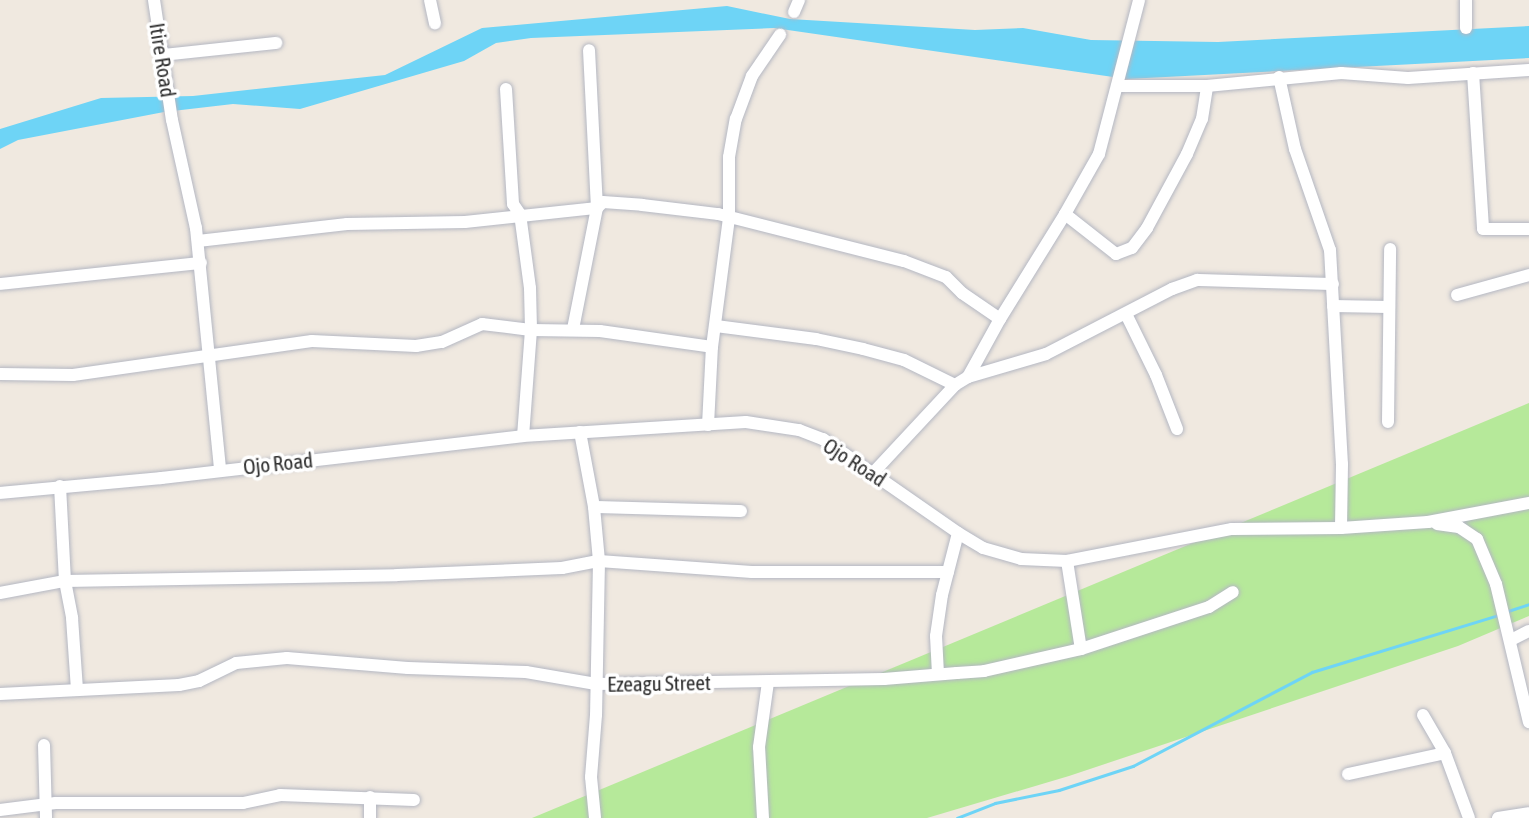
<!DOCTYPE html>
<style>
body{margin:0}
#map{position:relative;width:1529px;height:818px;overflow:hidden;background:#f0e9e0;font-family:"Asap Condensed",sans-serif}
div>[style]{position:absolute}
[style*='--x']{left:calc(var(--x)*1px);top:calc(var(--y)*1px);width:calc(var(--w)*1px);rotate:calc(var(--a)*1deg)}
.green>*{inset:0;background:#b6e99a}
.water>*{inset:0;background:#6ed4f6}
.stream>*{height:2.5px;margin:-1.25px;padding:0 1.25px;transform-origin:1.25px;border-radius:1.25px;background:#6ed4f6}
.roads{filter:drop-shadow(0 0 2px #b4b7c2) drop-shadow(0 0 2px #b4b7c2)}
.minor>*{height:12px;margin:-6px;padding:0 6px;transform-origin:6px;border-radius:6px;background:#fff}
span{translate:-50% -50%;white-space:nowrap;text-align:center;line-height:1.15;-webkit-text-stroke:7px #fff;paint-order:stroke}
.street-label{font-size:21px;color:#2e2e2e}
</style>
<div id="map">
<div class="green">
<i style="clip-path:polygon(1529px 403px,1529px 616px,1458px 646px,1069px 776px,927px 818px,532px 818px)"></i>
</div>
<div class="water">
<i style="clip-path:polygon(727px 6px,790px 19px,975px 30px,1023px 28px,1091px 40px,1218px 42px,1529px 26px,1529px 58px,1127px 79px,774px 28px,531px 38px,496px 43px,464px 61px,300px 109px,233px 104px,164px 112px,18px 140px,0 149px,0 129px,101px 98px,193px 96px,385px 75px,482px 28px)"></i>
</div>
<div class="stream">
<i style="--x:1508;--y:611;--w:22;--a:-18"></i>
<i style="--x:957;--y:818;--w:41;--a:-21.5"></i>
<i style="--x:995;--y:803;--w:65;--a:-11.5"></i>
<i style="--x:1059;--y:790;--w:78;--a:-18"></i>
<i style="--x:1133;--y:766;--w:202;--a:-27.7"></i>
<i style="--x:1312;--y:672;--w:195;--a:-17"></i>
</div>
<div class="roads">
<div class="minor">
<i style="--x:154;--y:0;--w:121;--a:81.5"></i>
<i style="--x:172;--y:120;--w:111;--a:77.5"></i>
<i style="--x:196;--y:228;--w:243;--a:84.3"></i>
<i style="--x:430;--y:0;--w:24;--a:78"></i>
<i style="--x:1466;--y:0;--w:28;--a:90"></i>
<i style="--x:794;--y:12;--w:13;--a:-67"></i>
<i style="--x:163;--y:55;--w:114;--a:-6.1"></i>
<i style="--x:1473;--y:73;--w:156;--a:86.3"></i>
<i style="--x:1483;--y:229;--w:46;--a:0"></i>
<i style="--x:1279;--y:77;--w:74;--a:77.5"></i>
<i style="--x:1295;--y:149;--w:107;--a:70.9"></i>
<i style="--x:1330;--y:250;--w:214;--a:86.8"></i>
<i style="--x:1342;--y:464;--w:64;--a:90.9"></i>
<i style="--x:1119;--y:86;--w:88;--a:0"></i>
<i style="--x:1207;--y:86;--w:135;--a:-5.5"></i>
<i style="--x:1341;--y:73;--w:67;--a:4.3"></i>
<i style="--x:1408;--y:78;--w:121;--a:-3.8"></i>
<i style="--x:506;--y:89;--w:115;--a:86.5"></i>
<i style="--x:513;--y:204;--w:12;--a:55"></i>
<i style="--x:520;--y:214;--w:75;--a:82.3"></i>
<i style="--x:530;--y:288;--w:42;--a:88.6"></i>
<i style="--x:531;--y:330;--w:106;--a:94.3"></i>
<i style="--x:1065;--y:214;--w:65;--a:38.1"></i>
<i style="--x:1116;--y:254;--w:17;--a:-21"></i>
<i style="--x:1132;--y:248;--w:25;--a:-53"></i>
<i style="--x:1147;--y:228;--w:84;--a:-61.6"></i>
<i style="--x:1187;--y:154;--w:38;--a:-67"></i>
<i style="--x:1202;--y:119;--w:33;--a:-81"></i>
<i style="--x:198;--y:241;--w:150;--a:-6.5"></i>
<i style="--x:347;--y:224;--w:118;--a:-1"></i>
<i style="--x:465;--y:222;--w:133;--a:-6.1"></i>
<i style="--x:597;--y:208;--w:8;--a:-45"></i>
<i style="--x:603;--y:202;--w:39;--a:4"></i>
<i style="--x:642;--y:205;--w:77;--a:6.8"></i>
<i style="--x:718;--y:214;--w:192;--a:14.2"></i>
<i style="--x:904;--y:261;--w:45;--a:20.9"></i>
<i style="--x:946;--y:277;--w:23;--a:45"></i>
<i style="--x:962;--y:293;--w:46;--a:34.4"></i>
<i style="--x:0;--y:284;--w:202;--a:-6"></i>
<i style="--x:1457;--y:295;--w:75;--a:-15.5"></i>
<i style="--x:1333;--y:306;--w:56;--a:1"></i>
<i style="--x:1126;--y:314;--w:68;--a:63.8"></i>
<i style="--x:1156;--y:375;--w:58;--a:68.7"></i>
<i style="--x:716;--y:326;--w:101;--a:7.4"></i>
<i style="--x:816;--y:339;--w:48;--a:12"></i>
<i style="--x:863;--y:349;--w:42;--a:15"></i>
<i style="--x:904;--y:360;--w:57;--a:26.1"></i>
<i style="--x:573;--y:329;--w:123;--a:-78.8"></i>
<i style="--x:597;--y:208;--w:158;--a:-92.9"></i>
<i style="--x:0;--y:374;--w:73;--a:0.8"></i>
<i style="--x:73;--y:375;--w:241;--a:-8.1"></i>
<i style="--x:312;--y:341;--w:104;--a:2.8"></i>
<i style="--x:416;--y:346;--w:26;--a:-9"></i>
<i style="--x:442;--y:342;--w:44;--a:-24.2"></i>
<i style="--x:482;--y:324;--w:49;--a:7"></i>
<i style="--x:531;--y:330;--w:69;--a:0.8"></i>
<i style="--x:600;--y:331;--w:113;--a:8.1"></i>
<i style="--x:968;--y:377;--w:81;--a:-16.4"></i>
<i style="--x:1046;--y:354;--w:142;--a:-27.3"></i>
<i style="--x:1172;--y:289;--w:27;--a:-20"></i>
<i style="--x:1197;--y:280;--w:136;--a:1.7"></i>
<i style="--x:1388;--y:422;--w:173;--a:-89.3"></i>
<i style="--x:708;--y:425;--w:78;--a:-87.1"></i>
<i style="--x:712;--y:347;--w:130;--a:-82.5"></i>
<i style="--x:729;--y:218;--w:61;--a:-90"></i>
<i style="--x:729;--y:157;--w:39;--a:-80"></i>
<i style="--x:736;--y:119;--w:46;--a:-69.6"></i>
<i style="--x:752;--y:76;--w:50;--a:-55.7"></i>
<i style="--x:580;--y:432;--w:76;--a:79.4"></i>
<i style="--x:594;--y:507;--w:54;--a:84.7"></i>
<i style="--x:599;--y:561;--w:154;--a:91.1"></i>
<i style="--x:596;--y:715;--w:62;--a:94.6"></i>
<i style="--x:591;--y:777;--w:41;--a:84.4"></i>
<i style="--x:873;--y:473;--w:120;--a:-47"></i>
<i style="--x:955;--y:385;--w:15;--a:-32"></i>
<i style="--x:968;--y:377;--w:66;--a:-61.1"></i>
<i style="--x:1000;--y:319;--w:123;--a:-58.2"></i>
<i style="--x:1065;--y:214;--w:69;--a:-60.5"></i>
<i style="--x:1099;--y:154;--w:159;--a:-75.4"></i>
<i style="--x:60;--y:486;--w:95;--a:87"></i>
<i style="--x:65;--y:581;--w:38;--a:79"></i>
<i style="--x:72;--y:618;--w:71;--a:86"></i>
<i style="--x:0;--y:493;--w:162;--a:-5.3"></i>
<i style="--x:161;--y:478;--w:364;--a:-6.6"></i>
<i style="--x:523;--y:436;--w:223;--a:-3.6"></i>
<i style="--x:746;--y:422;--w:54;--a:8.6"></i>
<i style="--x:799;--y:430;--w:26;--a:21"></i>
<i style="--x:823;--y:439;--w:165;--a:34.8"></i>
<i style="--x:958;--y:533;--w:29;--a:31"></i>
<i style="--x:983;--y:548;--w:40;--a:16"></i>
<i style="--x:1021;--y:559;--w:46;--a:2.5"></i>
<i style="--x:1067;--y:561;--w:168;--a:-11"></i>
<i style="--x:1232;--y:529;--w:109;--a:-0.5"></i>
<i style="--x:1341;--y:528;--w:87;--a:-3.9"></i>
<i style="--x:1428;--y:522;--w:103;--a:-10.7"></i>
<i style="--x:594;--y:507;--w:147;--a:1.6"></i>
<i style="--x:1437;--y:524;--w:22;--a:8"></i>
<i style="--x:1459;--y:527;--w:22;--a:34"></i>
<i style="--x:1477;--y:539;--w:49;--a:67.1"></i>
<i style="--x:1496;--y:584;--w:142;--a:76.6"></i>
<i style="--x:1067;--y:561;--w:89;--a:81"></i>
<i style="--x:0;--y:593;--w:66;--a:-10.5"></i>
<i style="--x:65;--y:581;--w:332;--a:-1"></i>
<i style="--x:397;--y:575;--w:165;--a:-2.4"></i>
<i style="--x:562;--y:568;--w:38;--a:-11"></i>
<i style="--x:599;--y:561;--w:153;--a:4.1"></i>
<i style="--x:752;--y:572;--w:196;--a:0"></i>
<i style="--x:1511;--y:640;--w:20;--a:-27"></i>
<i style="--x:938;--y:674;--w:38;--a:-93"></i>
<i style="--x:936;--y:636;--w:41;--a:-81.7"></i>
<i style="--x:942;--y:595;--w:64;--a:-75.5"></i>
<i style="--x:0;--y:694;--w:179;--a:-2.9"></i>
<i style="--x:179;--y:685;--w:20;--a:-11"></i>
<i style="--x:199;--y:681;--w:41;--a:-25.9"></i>
<i style="--x:236;--y:663;--w:51;--a:-5.6"></i>
<i style="--x:287;--y:658;--w:121;--a:4.7"></i>
<i style="--x:408;--y:668;--w:118;--a:1.9"></i>
<i style="--x:526;--y:672;--w:71;--a:9.7"></i>
<i style="--x:596;--y:684;--w:288;--a:-1"></i>
<i style="--x:884;--y:679;--w:73;--a:-4.7"></i>
<i style="--x:957;--y:673;--w:27;--a:-4"></i>
<i style="--x:984;--y:671;--w:99;--a:-12.8"></i>
<i style="--x:1081;--y:649;--w:135;--a:-18.2"></i>
<i style="--x:1209;--y:607;--w:28;--a:-32"></i>
<i style="--x:1423;--y:715;--w:44;--a:59.9"></i>
<i style="--x:1445;--y:753;--w:69;--a:69.7"></i>
<i style="--x:44;--y:745;--w:73;--a:88.4"></i>
<i style="--x:1348;--y:774;--w:99;--a:-12.2"></i>
<i style="--x:0;--y:810;--w:56;--a:-7.1"></i>
<i style="--x:56;--y:803;--w:187;--a:0"></i>
<i style="--x:243;--y:803;--w:38;--a:-12"></i>
<i style="--x:280;--y:795;--w:134;--a:2.1"></i>
<i style="--x:370;--y:818;--w:21;--a:-90"></i>
<i style="--x:763;--y:818;--w:71;--a:-93.2"></i>
<i style="--x:759;--y:747;--w:66;--a:-82.1"></i>
<i style="--x:1498;--y:818;--w:31;--a:-9"></i>
</div>
</div>
<div class="street-label">
<span style="left:163px;top:60px;rotate:81deg">Itire Road</span>
<span style="left:855px;top:462px;rotate:33deg">Ojo Road</span>
<span style="left:278px;top:463px;rotate:-6deg">Ojo Road</span>
<span style="left:659px;top:683px;rotate:-1deg">Ezeagu Street</span>
</div>
</div>
